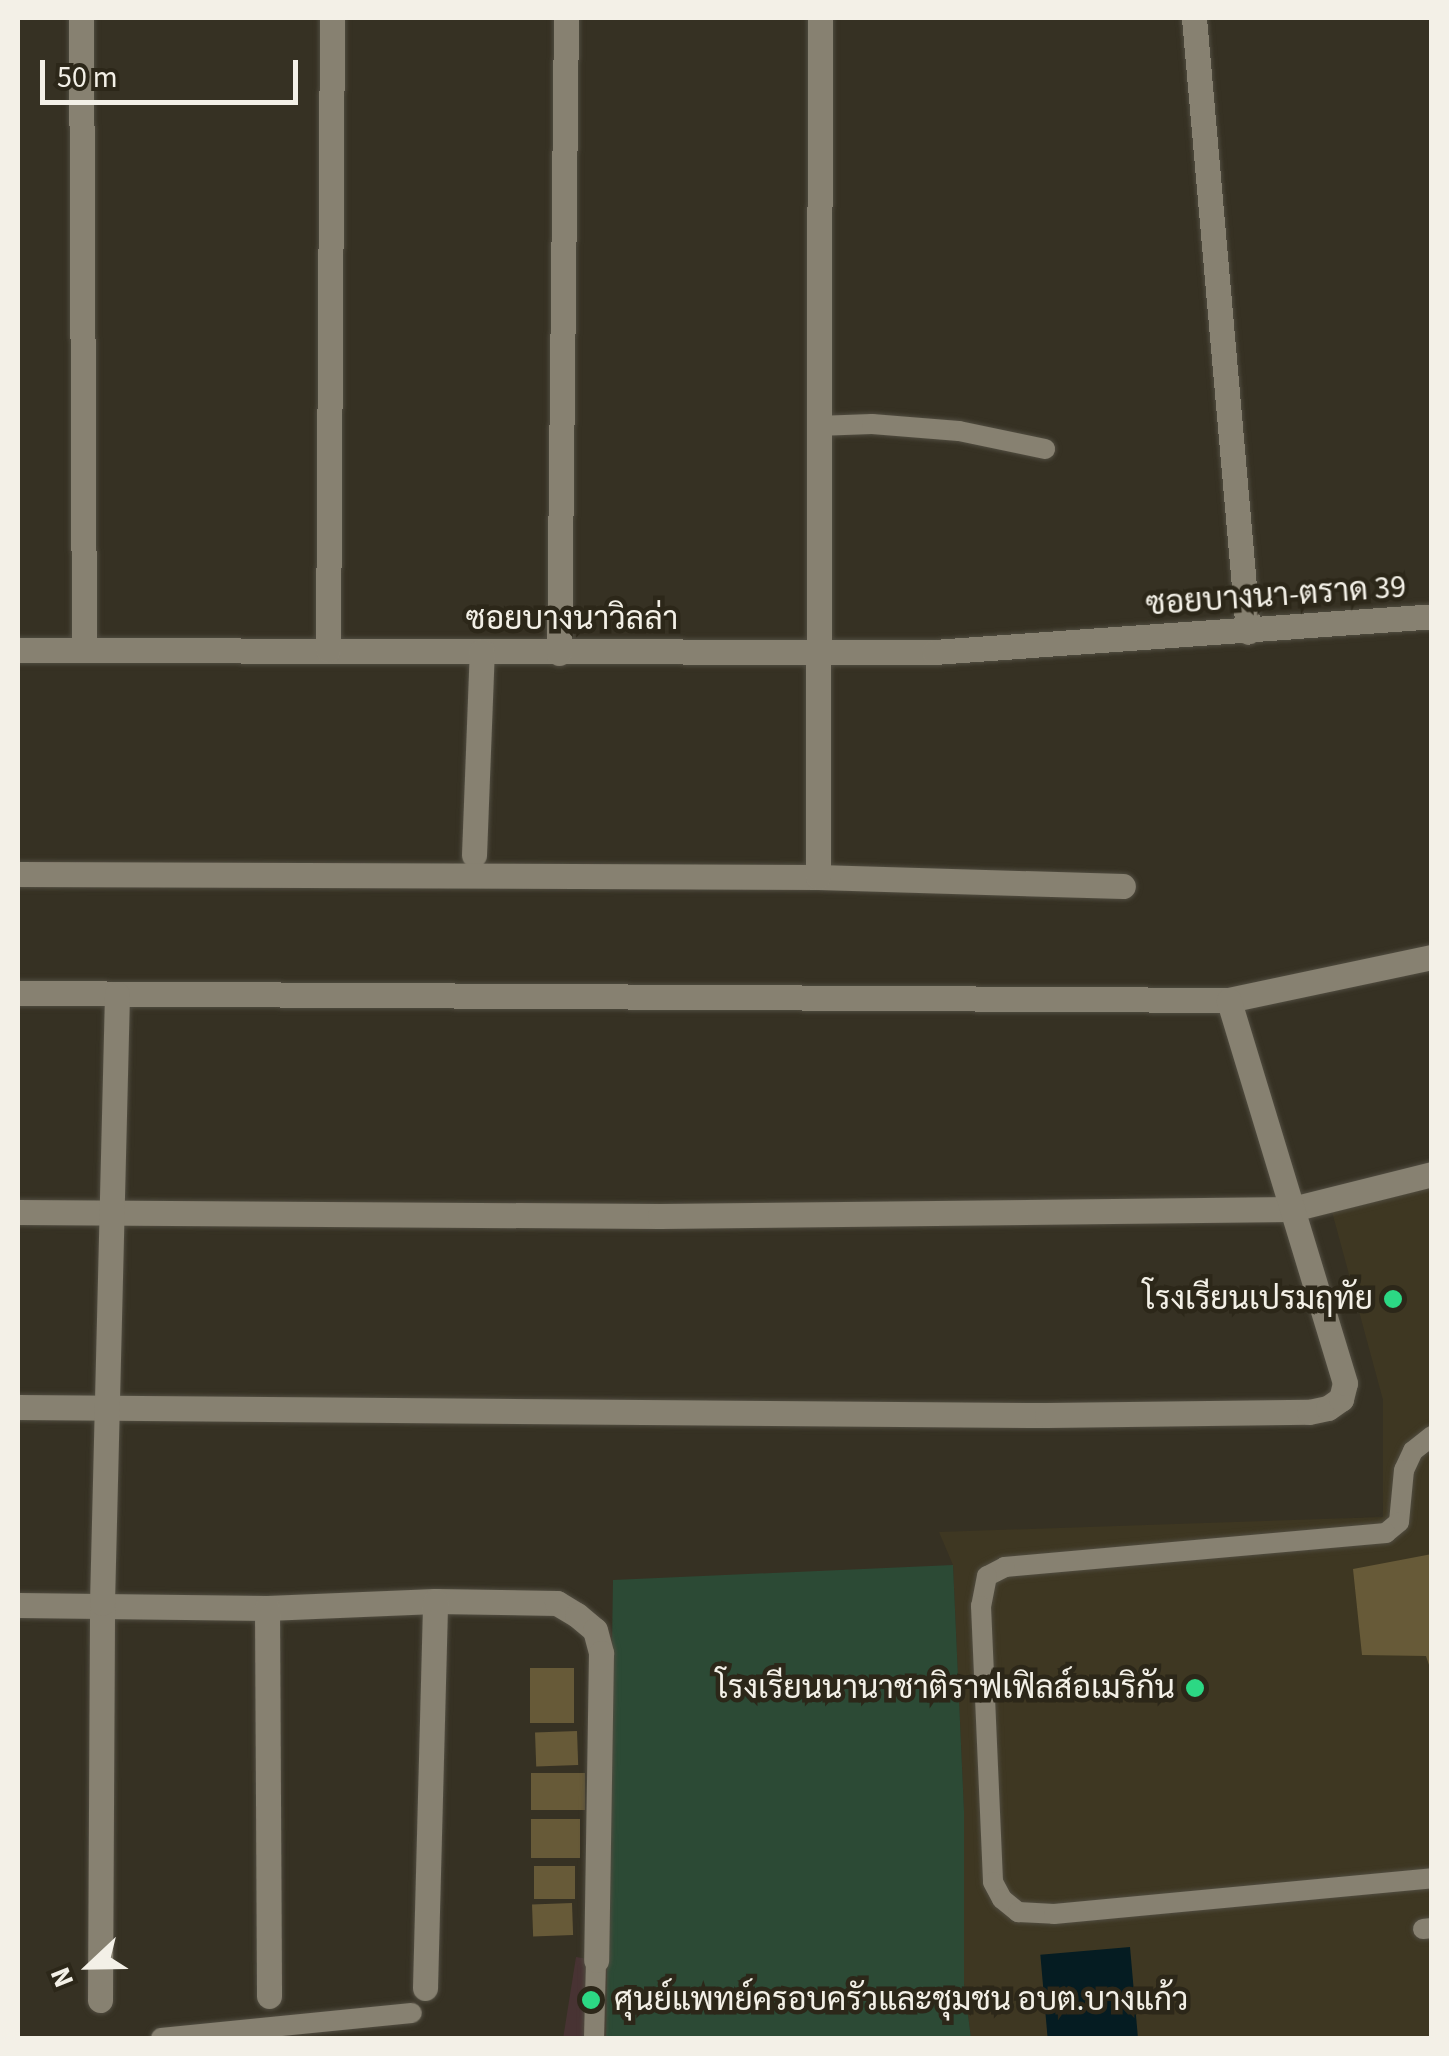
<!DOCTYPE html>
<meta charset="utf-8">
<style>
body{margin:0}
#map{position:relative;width:1449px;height:2056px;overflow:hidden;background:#363123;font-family:"Source Sans 3",Sarabun,sans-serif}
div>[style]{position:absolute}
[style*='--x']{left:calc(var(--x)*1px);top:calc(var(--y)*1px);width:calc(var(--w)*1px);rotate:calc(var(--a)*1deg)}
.built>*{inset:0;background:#3e3722}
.medical>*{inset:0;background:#483333;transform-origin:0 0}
.green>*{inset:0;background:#2c4a35}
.water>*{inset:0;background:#051c22;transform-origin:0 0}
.building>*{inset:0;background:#675a38;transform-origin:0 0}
.roads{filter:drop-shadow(0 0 2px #514d41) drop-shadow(0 0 2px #514d41)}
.lane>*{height:20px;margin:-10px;padding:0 10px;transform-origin:10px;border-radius:10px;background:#878171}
.street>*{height:25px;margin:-12.5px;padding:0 12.5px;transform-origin:12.5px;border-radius:12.5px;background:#878171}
.dots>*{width:28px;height:28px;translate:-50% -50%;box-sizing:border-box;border:5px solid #2c2719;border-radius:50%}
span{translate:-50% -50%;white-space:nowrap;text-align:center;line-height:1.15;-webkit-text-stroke:9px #2c2719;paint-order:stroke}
.street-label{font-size:32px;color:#f3f0e7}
.poi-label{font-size:32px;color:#f3f0e7}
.right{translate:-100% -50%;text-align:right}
.left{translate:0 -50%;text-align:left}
.frame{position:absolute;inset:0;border:20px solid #f3f0e7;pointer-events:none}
.north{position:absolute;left:40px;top:1916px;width:100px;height:100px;-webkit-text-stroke:8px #2c2719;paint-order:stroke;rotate:248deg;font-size:28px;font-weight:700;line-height:40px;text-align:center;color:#f3f0e7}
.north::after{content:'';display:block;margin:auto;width:35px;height:45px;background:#f3f0e7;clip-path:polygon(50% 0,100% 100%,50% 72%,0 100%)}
.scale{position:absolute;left:40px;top:60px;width:258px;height:45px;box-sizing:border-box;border:5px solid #f3f0e7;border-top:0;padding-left:12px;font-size:30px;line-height:35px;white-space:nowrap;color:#f3f0e7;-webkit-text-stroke:8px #2c2719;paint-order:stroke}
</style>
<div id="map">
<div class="built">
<i style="clip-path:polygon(1431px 1178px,1431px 2038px,971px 2038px,964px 1984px,964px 1811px,953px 1565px,939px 1532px,1383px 1517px,1383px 1400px,1331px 1208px)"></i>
</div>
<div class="medical">
<i style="left:576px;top:1957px;width:32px;height:81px;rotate:9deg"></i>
</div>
<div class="green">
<i style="clip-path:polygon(953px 1565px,964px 1811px,964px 1984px,971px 2038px,606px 2038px,613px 1580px)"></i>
</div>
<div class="water">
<i style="left:1130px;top:1947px;width:91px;height:90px;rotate:85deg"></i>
</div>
<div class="building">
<i style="clip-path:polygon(1432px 1554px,1432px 1674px,1426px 1656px,1362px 1655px,1353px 1569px)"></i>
<i style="left:530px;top:1668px;width:44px;height:55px"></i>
<i style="left:577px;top:1731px;width:34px;height:42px;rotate:88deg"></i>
<i style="left:531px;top:1773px;width:54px;height:37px"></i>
<i style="left:531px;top:1819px;width:49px;height:39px"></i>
<i style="left:534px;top:1866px;width:41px;height:33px"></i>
<i style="left:572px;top:1903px;width:32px;height:40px;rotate:88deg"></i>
</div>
<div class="roads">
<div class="lane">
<i style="--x:817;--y:426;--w:55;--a:-2.1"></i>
<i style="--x:872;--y:424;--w:87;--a:4.6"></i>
<i style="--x:959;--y:431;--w:88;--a:11.8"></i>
<i style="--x:1432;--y:1436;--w:24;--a:142"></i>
<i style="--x:1413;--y:1451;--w:21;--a:115"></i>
<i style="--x:1404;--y:1470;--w:52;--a:95.5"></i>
<i style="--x:1399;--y:1522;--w:17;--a:140"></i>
<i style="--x:1386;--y:1533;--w:383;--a:174.9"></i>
<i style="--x:1005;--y:1567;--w:20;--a:153"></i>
<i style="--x:987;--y:1576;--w:31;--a:101"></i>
<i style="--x:981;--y:1606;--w:276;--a:87.5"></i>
<i style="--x:993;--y:1882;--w:19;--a:62"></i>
<i style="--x:1002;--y:1899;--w:21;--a:39"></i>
<i style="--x:1018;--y:1912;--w:36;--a:3"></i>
<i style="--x:1054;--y:1914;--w:380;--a:-5.4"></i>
<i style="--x:1423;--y:1929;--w:9;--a:-6"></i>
<i style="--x:161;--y:2038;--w:252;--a:-5.7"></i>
<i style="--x:594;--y:2038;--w:78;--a:-88.5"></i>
</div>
<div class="street">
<i style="--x:81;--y:18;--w:632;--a:89.73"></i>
<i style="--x:1194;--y:18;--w:616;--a:84.97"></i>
<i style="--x:18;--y:650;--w:916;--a:0.13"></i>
<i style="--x:934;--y:652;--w:499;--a:-4.1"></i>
<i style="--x:328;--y:650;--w:632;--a:-89.64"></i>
<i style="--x:559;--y:653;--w:635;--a:-89.37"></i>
<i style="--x:474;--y:855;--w:204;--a:-87.8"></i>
<i style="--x:18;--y:874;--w:800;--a:0.21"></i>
<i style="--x:818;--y:877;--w:305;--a:1.7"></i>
<i style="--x:818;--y:877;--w:859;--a:-89.87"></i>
<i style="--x:18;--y:993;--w:1211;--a:0.33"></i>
<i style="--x:1229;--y:1000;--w:208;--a:-12"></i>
<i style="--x:18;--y:1212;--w:642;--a:0.36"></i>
<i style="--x:660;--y:1216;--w:632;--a:-0.63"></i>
<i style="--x:1292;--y:1209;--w:144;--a:-14"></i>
<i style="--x:18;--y:1407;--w:1029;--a:0.45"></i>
<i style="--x:1047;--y:1415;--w:262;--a:-0.7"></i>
<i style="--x:1309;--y:1412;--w:19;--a:-12"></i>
<i style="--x:1328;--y:1408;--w:16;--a:-35"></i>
<i style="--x:1341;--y:1399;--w:16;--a:-76"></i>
<i style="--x:1345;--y:1383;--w:400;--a:-106.9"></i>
<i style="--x:18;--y:1605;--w:249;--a:0.7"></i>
<i style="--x:267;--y:1608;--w:168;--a:-2.4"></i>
<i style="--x:435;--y:1601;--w:122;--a:0.9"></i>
<i style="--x:557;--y:1603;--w:23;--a:31"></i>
<i style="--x:577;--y:1615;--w:23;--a:40"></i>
<i style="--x:595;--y:1630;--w:24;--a:75"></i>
<i style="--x:601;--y:1653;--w:307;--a:90.9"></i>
<i style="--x:267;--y:1608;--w:388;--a:89.7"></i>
<i style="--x:425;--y:1988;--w:387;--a:-88.5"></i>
<i style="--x:100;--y:2000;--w:397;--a:-89.7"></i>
<i style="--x:102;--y:1603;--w:609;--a:-88.59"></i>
</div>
</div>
<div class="dots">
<i style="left:1393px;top:1299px;background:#2cd884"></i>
<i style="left:1195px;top:1688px;background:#2cd884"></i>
<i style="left:591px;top:2000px;background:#2cd884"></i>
</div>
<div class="street-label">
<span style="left:1276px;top:596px;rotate:-4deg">ซอยบางนา-ตราด 39</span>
<span style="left:572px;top:619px">ซอยบางนาวิลล่า</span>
</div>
<div class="poi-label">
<span class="right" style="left:1373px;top:1299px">โรงเรียนเปรมฤทัย</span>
<span class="right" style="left:1175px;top:1688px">โรงเรียนนานาชาติราฟเฟิลส์อเมริกัน</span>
<span class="left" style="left:614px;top:2000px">ศุนย์แพทย์ครอบครัวและชุมชน อบต.บางแก้ว</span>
</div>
<div class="frame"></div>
<div class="north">N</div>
<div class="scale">50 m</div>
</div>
